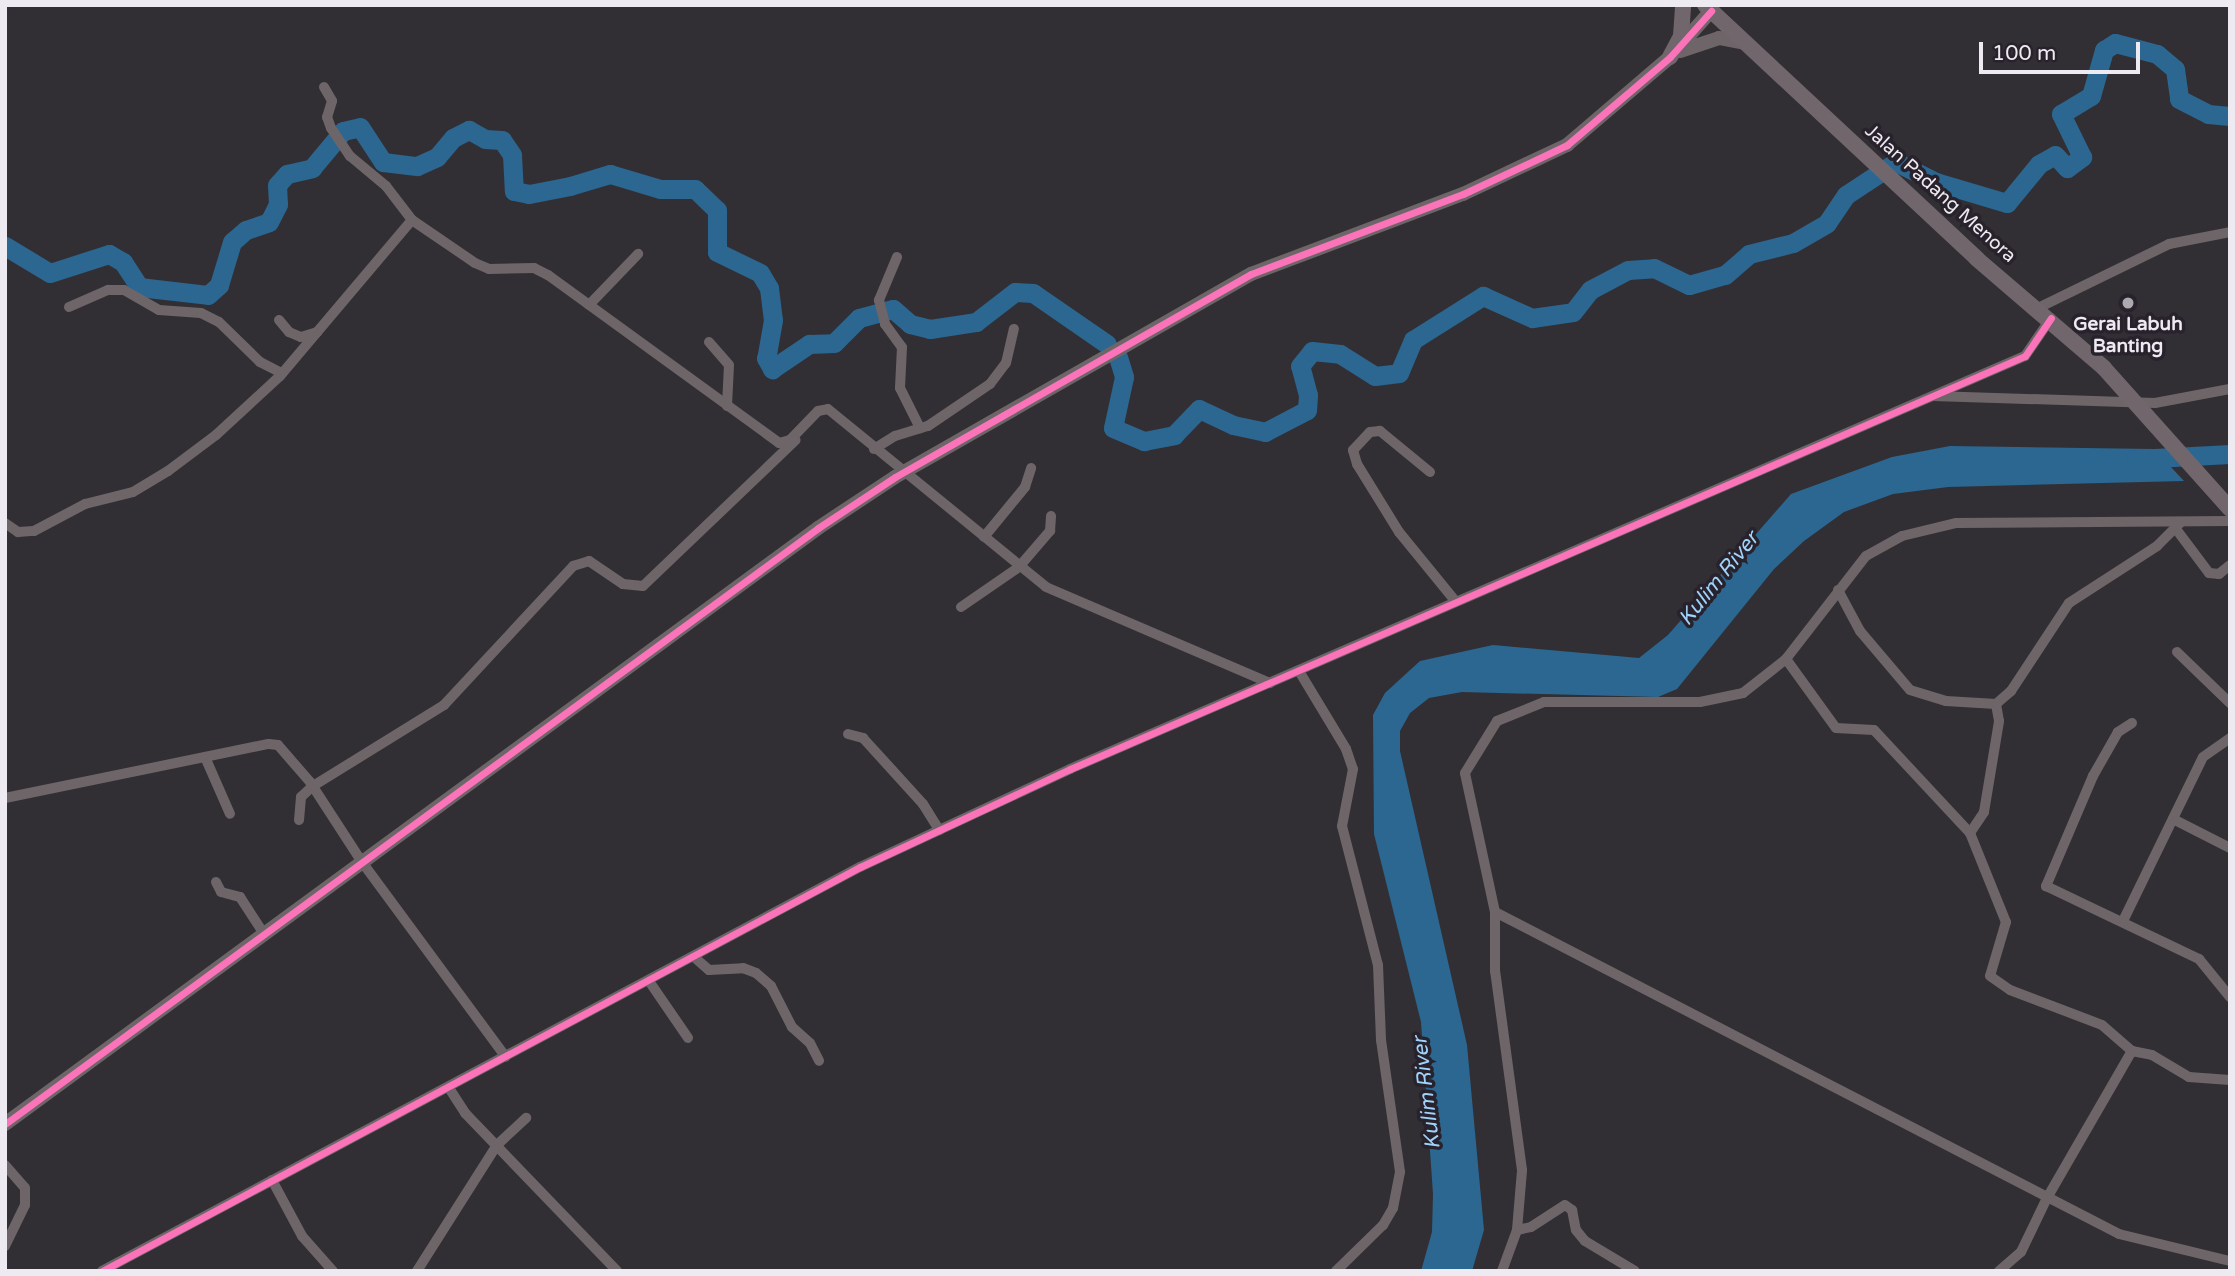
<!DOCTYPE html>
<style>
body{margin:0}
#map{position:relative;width:2235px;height:1276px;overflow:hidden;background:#322f34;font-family:"Varela Round",sans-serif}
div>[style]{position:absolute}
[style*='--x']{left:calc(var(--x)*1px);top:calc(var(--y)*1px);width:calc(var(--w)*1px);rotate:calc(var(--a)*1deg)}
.water>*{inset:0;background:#2b6791}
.river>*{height:19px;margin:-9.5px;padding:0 9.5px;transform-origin:9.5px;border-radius:9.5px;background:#2b6791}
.minor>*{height:10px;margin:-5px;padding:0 5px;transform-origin:5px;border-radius:5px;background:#6e6568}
.tertiary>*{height:14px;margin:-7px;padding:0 7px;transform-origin:7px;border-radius:7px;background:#6e6568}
.secondary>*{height:16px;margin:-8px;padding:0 8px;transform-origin:8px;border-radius:8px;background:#71666b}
.cycleway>*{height:7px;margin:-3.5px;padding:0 3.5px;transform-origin:3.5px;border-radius:3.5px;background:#fb73b8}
.dots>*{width:19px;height:19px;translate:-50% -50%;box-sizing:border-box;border:4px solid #28222c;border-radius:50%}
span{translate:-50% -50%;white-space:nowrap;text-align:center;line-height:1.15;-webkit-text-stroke:7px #28222c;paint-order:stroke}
.street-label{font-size:19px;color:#eeeaf1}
.poi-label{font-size:19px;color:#eeeaf1;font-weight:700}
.water-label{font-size:21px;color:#a0d3fb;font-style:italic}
.frame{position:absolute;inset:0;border:7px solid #eeeaf1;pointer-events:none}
.scale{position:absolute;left:1979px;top:42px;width:161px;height:32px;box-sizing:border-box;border:4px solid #eeeaf1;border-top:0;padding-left:9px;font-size:21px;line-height:24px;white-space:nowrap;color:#eeeaf1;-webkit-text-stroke:5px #28222c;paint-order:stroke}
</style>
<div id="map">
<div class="water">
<i style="clip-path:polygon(1950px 446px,2154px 449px,2184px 481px,1948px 487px,1893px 494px,1844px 512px,1804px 541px,1774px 569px,1677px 689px,1658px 697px,1462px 692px,1429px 698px,1410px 713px,1400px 731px,1400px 751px,1467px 1045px,1484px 1230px,1472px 1271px,1421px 1271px,1432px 1232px,1433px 1194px,1421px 1022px,1374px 834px,1373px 715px,1385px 693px,1420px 661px,1493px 645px,1639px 658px,1668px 635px,1791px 494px,1892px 457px)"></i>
</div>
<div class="river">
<i style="--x:5;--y:246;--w:52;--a:31"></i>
<i style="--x:50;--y:273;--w:62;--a:-17.9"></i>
<i style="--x:109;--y:254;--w:16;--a:30"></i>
<i style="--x:123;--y:262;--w:30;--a:57"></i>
<i style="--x:139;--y:287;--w:69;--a:6.6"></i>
<i style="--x:208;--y:295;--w:15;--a:-42"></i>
<i style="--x:219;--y:285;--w:45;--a:-73.2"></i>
<i style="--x:232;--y:242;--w:18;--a:-41"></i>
<i style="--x:246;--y:230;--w:24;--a:-19"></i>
<i style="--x:269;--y:222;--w:20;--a:-63"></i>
<i style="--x:278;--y:204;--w:19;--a:-93"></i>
<i style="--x:277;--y:185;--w:15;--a:-48"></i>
<i style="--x:287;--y:174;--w:26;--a:-13"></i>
<i style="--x:312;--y:168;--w:48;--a:-50"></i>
<i style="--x:343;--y:131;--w:17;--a:-13"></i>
<i style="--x:360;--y:127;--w:42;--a:56.7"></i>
<i style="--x:383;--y:162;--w:34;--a:7"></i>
<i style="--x:417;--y:166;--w:22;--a:-24"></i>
<i style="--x:437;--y:157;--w:25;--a:-50"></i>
<i style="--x:453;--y:138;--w:18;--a:-27"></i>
<i style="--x:469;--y:130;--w:18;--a:29"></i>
<i style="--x:485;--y:139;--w:17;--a:3"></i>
<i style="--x:502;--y:140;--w:18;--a:56"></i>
<i style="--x:512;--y:155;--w:36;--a:87"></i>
<i style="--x:514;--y:191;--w:15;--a:11"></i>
<i style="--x:529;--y:194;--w:42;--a:-11"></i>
<i style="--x:570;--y:186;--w:42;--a:-16.7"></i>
<i style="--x:610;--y:174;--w:52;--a:16.7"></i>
<i style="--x:660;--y:189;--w:35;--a:0"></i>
<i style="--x:695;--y:189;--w:30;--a:44"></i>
<i style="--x:717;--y:210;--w:42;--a:90"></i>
<i style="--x:717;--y:252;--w:48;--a:26"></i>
<i style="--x:760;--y:273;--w:17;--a:59"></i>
<i style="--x:769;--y:288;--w:32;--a:83"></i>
<i style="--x:773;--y:320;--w:39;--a:100"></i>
<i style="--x:766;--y:358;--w:13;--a:61"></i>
<i style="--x:772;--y:369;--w:45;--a:-34"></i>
<i style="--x:809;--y:344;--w:25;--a:-2"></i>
<i style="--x:834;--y:343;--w:35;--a:-45"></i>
<i style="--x:859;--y:318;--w:35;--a:-15"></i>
<i style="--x:893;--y:309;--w:23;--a:41"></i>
<i style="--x:910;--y:324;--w:21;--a:14"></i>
<i style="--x:930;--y:329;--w:47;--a:-8.7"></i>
<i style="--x:976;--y:322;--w:49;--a:-37.6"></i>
<i style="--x:1015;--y:292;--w:18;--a:3"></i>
<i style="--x:1033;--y:293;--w:90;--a:34.6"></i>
<i style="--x:1118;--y:357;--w:21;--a:73"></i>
<i style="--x:1124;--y:377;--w:52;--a:102.2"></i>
<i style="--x:1113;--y:428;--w:34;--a:23"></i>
<i style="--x:1144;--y:441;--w:31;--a:-11"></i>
<i style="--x:1174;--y:435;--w:36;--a:-46"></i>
<i style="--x:1199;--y:409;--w:38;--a:25"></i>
<i style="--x:1233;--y:425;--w:33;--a:12"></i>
<i style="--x:1265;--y:432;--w:47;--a:-27.6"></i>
<i style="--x:1307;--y:410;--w:15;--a:-86"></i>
<i style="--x:1308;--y:395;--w:30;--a:-105"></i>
<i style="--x:1300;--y:366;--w:19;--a:-51"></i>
<i style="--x:1312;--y:351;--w:28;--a:6"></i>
<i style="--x:1340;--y:354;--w:41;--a:32.2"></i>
<i style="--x:1375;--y:376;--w:24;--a:-7"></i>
<i style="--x:1399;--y:373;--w:36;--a:-67"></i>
<i style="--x:1413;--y:340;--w:83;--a:-32.2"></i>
<i style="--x:1483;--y:296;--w:54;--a:24.2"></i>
<i style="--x:1532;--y:318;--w:41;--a:-8.3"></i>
<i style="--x:1573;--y:312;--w:28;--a:-52"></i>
<i style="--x:1590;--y:290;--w:43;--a:-27.8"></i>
<i style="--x:1628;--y:270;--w:26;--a:-4"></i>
<i style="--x:1654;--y:268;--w:39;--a:26"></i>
<i style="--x:1689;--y:285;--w:37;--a:-16"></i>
<i style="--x:1725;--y:275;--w:32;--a:-41"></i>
<i style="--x:1749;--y:254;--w:45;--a:-14"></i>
<i style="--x:1793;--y:243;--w:39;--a:-30"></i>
<i style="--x:1827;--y:223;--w:34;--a:-56"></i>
<i style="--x:1846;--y:195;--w:60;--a:-33.4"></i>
<i style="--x:1896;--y:162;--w:45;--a:26.6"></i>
<i style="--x:1936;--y:182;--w:74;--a:16.5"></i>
<i style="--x:2007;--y:203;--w:50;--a:-50.6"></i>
<i style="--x:2039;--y:164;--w:18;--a:-29"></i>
<i style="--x:2055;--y:155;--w:18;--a:47"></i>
<i style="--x:2067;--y:168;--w:19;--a:-36"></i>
<i style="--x:2082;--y:157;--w:48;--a:-116"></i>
<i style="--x:2061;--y:114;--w:35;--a:-31"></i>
<i style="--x:2091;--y:96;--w:48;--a:-74.2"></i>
<i style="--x:2104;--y:50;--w:13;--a:-32"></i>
<i style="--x:2115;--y:43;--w:43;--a:14.7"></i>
<i style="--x:2157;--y:54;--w:23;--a:40"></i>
<i style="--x:2175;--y:69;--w:30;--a:82"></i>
<i style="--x:2179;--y:99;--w:33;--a:27"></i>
<i style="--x:2208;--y:114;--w:22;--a:5"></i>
<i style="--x:2136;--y:459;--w:94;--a:-3"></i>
</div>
<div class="minor">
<i style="--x:324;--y:87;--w:16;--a:60"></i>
<i style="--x:332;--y:101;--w:17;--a:107"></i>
<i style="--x:327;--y:117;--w:12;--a:70"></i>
<i style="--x:331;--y:128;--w:34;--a:56"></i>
<i style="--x:350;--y:156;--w:47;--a:39.8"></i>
<i style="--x:386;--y:186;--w:43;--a:52.6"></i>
<i style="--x:412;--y:220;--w:76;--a:34.3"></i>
<i style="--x:475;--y:263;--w:15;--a:23"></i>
<i style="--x:489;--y:269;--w:45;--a:-1.3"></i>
<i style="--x:534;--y:268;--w:16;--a:27"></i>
<i style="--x:548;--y:275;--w:286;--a:36"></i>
<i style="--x:779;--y:443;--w:11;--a:-15"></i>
<i style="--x:790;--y:440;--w:40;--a:-46"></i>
<i style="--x:818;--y:411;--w:10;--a:-11"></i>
<i style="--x:828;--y:409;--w:281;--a:39.2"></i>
<i style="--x:1046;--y:587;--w:244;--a:23.2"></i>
<i style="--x:897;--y:257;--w:47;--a:112.7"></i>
<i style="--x:879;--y:300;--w:25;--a:76"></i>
<i style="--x:885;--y:324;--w:29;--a:54"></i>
<i style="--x:902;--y:347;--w:41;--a:92.8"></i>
<i style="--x:900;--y:388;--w:45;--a:63.4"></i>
<i style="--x:589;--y:305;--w:71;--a:-46.1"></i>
<i style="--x:69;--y:307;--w:43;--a:-23.6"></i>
<i style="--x:108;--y:290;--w:16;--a:0"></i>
<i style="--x:124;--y:290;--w:40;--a:29.7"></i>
<i style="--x:159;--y:310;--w:42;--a:4.1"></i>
<i style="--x:201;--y:313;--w:20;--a:27"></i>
<i style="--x:219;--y:322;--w:57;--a:44.3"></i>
<i style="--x:260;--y:362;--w:25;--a:27"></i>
<i style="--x:2038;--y:308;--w:146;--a:-26"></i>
<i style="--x:2169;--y:244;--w:62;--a:-11.1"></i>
<i style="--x:279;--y:320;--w:16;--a:50"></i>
<i style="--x:289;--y:332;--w:13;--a:23"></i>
<i style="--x:301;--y:337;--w:17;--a:-17"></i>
<i style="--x:709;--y:342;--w:30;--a:49"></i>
<i style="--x:729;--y:365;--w:41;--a:92.8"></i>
<i style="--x:1933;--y:396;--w:222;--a:1.8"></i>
<i style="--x:2155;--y:403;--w:76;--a:-10.6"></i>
<i style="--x:874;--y:449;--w:25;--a:-32"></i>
<i style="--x:895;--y:436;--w:34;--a:-17"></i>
<i style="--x:928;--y:426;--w:75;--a:-34.1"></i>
<i style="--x:990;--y:384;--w:26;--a:-53"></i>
<i style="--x:1006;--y:363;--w:35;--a:-77"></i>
<i style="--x:1430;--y:472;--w:65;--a:-140.6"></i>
<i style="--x:1380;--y:431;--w:10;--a:174"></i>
<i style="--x:1370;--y:432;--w:25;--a:133"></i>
<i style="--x:1353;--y:450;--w:15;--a:74"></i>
<i style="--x:1357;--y:464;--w:80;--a:58.3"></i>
<i style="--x:1399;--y:532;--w:90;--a:50.8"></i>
<i style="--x:5;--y:523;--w:16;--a:35"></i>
<i style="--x:18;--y:532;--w:16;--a:-4"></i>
<i style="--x:34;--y:531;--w:58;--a:-27.9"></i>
<i style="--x:85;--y:504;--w:49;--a:-14"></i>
<i style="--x:133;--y:492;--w:41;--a:-31"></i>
<i style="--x:168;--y:471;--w:60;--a:-36.9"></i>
<i style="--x:216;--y:435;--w:87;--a:-42.7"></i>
<i style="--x:280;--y:376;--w:204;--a:-49.8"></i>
<i style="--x:2176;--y:529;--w:55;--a:53.1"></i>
<i style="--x:2209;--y:573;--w:10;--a:6"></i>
<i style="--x:2219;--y:574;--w:14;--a:-39"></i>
<i style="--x:984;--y:537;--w:65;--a:-50.6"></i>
<i style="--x:1025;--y:487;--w:20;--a:-72"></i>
<i style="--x:1838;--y:590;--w:47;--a:61.8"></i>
<i style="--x:1860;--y:631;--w:77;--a:49.7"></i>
<i style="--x:1910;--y:690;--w:38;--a:17"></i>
<i style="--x:1946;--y:701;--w:50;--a:3.4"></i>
<i style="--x:1996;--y:704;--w:20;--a:-41"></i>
<i style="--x:2011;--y:691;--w:105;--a:-56.6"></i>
<i style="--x:2069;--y:603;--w:105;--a:-32.9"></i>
<i style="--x:2157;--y:546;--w:34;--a:-45"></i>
<i style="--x:961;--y:607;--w:70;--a:-34.6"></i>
<i style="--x:1019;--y:567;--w:48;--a:-49.3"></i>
<i style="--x:1050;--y:531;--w:15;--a:-86"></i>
<i style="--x:2177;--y:652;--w:74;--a:43.9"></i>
<i style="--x:1786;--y:659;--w:85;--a:54.1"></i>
<i style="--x:1836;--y:728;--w:38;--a:3"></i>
<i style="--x:1874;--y:730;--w:141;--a:47"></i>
<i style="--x:1970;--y:833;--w:96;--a:68"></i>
<i style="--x:2006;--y:922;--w:56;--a:106.5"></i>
<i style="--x:1990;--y:976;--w:24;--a:35"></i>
<i style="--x:2010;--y:990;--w:98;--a:20.8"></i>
<i style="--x:2102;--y:1025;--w:40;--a:41"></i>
<i style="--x:2132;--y:1051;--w:20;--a:11"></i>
<i style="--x:2152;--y:1055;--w:43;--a:30.7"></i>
<i style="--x:2189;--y:1077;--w:41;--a:4.2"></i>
<i style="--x:1299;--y:671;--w:91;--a:58.9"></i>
<i style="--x:1346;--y:749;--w:21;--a:71"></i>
<i style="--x:1353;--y:769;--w:58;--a:100.9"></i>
<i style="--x:1342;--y:826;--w:144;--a:75.5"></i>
<i style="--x:1378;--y:965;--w:75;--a:87.7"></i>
<i style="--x:1381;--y:1040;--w:133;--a:81.8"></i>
<i style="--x:1400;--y:1172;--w:37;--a:101"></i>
<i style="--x:1393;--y:1208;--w:20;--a:120"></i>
<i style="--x:1383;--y:1225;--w:66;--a:135.6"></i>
<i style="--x:2132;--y:723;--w:17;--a:147"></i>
<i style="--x:2118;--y:732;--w:51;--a:119.6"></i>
<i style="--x:2093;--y:776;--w:120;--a:113.1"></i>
<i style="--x:2046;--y:886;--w:170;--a:25.5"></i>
<i style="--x:2199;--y:959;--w:49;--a:50.8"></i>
<i style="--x:848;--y:734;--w:16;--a:15"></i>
<i style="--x:863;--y:738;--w:89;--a:47.7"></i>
<i style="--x:923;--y:804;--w:31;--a:58"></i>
<i style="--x:205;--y:757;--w:62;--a:66.3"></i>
<i style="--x:5;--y:798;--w:269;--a:-11.6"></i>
<i style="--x:269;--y:744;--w:9;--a:6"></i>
<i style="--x:278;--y:745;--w:49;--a:49.1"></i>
<i style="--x:310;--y:782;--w:95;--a:57"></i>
<i style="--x:362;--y:862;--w:242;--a:53.6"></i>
<i style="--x:2173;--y:819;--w:64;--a:27"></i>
<i style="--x:299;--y:820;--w:23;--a:-85"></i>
<i style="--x:301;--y:797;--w:16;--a:-43"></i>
<i style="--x:313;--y:786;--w:154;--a:-31.7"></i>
<i style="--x:444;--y:705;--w:190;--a:-47.1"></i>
<i style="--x:573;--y:566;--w:17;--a:-17"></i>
<i style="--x:589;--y:561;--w:41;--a:34.1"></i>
<i style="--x:623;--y:584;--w:20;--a:6"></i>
<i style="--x:643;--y:586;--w:211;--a:-43.7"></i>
<i style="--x:1970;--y:833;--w:25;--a:-56"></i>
<i style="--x:1984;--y:812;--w:92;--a:-80.6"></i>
<i style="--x:1999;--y:721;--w:17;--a:-100"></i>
<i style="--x:216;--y:882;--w:11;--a:63"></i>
<i style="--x:221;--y:892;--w:20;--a:15"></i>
<i style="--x:240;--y:897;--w:44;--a:57"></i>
<i style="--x:1495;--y:912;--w:702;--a:27.29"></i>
<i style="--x:2119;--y:1234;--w:114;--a:13.7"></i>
<i style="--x:2123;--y:921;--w:182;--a:-64"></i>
<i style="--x:2203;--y:757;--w:33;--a:-35"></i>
<i style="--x:694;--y:957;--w:20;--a:41"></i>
<i style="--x:709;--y:970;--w:34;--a:-3"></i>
<i style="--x:743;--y:968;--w:14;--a:21"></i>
<i style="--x:756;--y:973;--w:20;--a:41"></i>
<i style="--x:771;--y:986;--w:46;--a:62.9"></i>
<i style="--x:792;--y:1027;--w:24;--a:42"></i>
<i style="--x:810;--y:1043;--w:20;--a:63"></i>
<i style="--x:649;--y:981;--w:69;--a:55.6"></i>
<i style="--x:449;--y:1088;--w:30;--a:57"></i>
<i style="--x:465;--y:1113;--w:219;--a:46.1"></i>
<i style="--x:5;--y:1165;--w:30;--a:49"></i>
<i style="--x:25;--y:1188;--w:17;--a:90"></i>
<i style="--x:25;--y:1205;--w:46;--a:116"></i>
<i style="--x:272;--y:1180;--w:64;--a:61.8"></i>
<i style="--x:302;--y:1236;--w:47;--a:48.5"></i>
<i style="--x:1517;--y:1230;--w:14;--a:-12"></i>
<i style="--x:1531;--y:1227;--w:40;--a:-32.9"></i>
<i style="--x:1565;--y:1205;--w:9;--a:36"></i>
<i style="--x:1572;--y:1210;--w:20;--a:79"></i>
<i style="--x:1576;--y:1230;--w:14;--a:51"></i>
<i style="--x:1585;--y:1241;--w:58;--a:31"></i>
<i style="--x:102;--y:1271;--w:859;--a:-28.06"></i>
<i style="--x:860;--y:867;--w:232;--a:-25"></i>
<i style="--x:1070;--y:769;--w:1040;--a:-23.39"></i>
<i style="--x:2025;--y:356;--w:46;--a:-55.6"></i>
<i style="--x:417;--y:1271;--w:149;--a:-57.6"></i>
<i style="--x:497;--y:1145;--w:40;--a:-43"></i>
<i style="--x:1502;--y:1271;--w:44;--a:-69.9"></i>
<i style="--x:1517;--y:1230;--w:60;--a:-85.2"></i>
<i style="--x:1522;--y:1170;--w:201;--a:-97.7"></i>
<i style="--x:1495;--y:971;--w:59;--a:-90"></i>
<i style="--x:1495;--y:912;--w:142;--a:-102.2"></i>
<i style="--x:1465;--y:773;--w:61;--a:-58.4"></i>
<i style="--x:1497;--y:721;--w:51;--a:-22"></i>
<i style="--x:1544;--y:702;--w:156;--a:0"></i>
<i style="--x:1700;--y:702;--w:44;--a:-11.8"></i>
<i style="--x:1743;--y:693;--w:55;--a:-38.3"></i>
<i style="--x:1786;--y:659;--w:130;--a:-52.2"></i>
<i style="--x:1866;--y:556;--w:41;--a:-29.1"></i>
<i style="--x:1902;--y:536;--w:56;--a:-13.5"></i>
<i style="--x:1956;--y:523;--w:274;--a:-0.4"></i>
<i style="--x:1999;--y:1271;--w:29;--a:-41"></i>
<i style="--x:2021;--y:1252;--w:60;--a:-64.3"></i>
<i style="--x:2047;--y:1198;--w:170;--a:-60"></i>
</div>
<div class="tertiary">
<i style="--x:1680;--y:51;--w:41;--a:-18.4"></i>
<i style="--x:1719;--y:38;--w:26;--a:11"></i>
<i style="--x:5;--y:1124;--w:1008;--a:-36.24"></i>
<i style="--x:818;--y:528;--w:92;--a:-33.5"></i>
<i style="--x:895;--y:477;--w:410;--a:-29.7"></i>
<i style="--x:1251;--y:274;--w:227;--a:-20.7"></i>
<i style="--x:1463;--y:194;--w:115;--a:-25.2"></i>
<i style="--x:1567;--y:145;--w:135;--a:-40.5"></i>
<i style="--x:1670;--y:57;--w:62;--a:-48.3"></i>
</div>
<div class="secondary">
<i style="--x:1705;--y:5;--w:372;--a:43"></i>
<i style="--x:1977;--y:259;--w:167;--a:40.6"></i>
<i style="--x:2104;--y:368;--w:189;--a:48.2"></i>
<i style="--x:1670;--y:57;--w:24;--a:-62"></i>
<i style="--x:1681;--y:36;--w:31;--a:-86"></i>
</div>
<div class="cycleway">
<i style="--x:5;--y:1124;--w:1008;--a:-36.24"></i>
<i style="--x:818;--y:528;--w:92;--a:-33.5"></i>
<i style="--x:895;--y:477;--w:410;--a:-29.7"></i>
<i style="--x:1251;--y:274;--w:227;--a:-20.7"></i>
<i style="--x:1463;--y:194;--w:115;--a:-25.2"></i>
<i style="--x:1567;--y:145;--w:135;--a:-40.5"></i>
<i style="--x:1670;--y:57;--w:62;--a:-48.3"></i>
<i style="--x:102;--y:1271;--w:859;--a:-28.06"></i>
<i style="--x:860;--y:867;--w:232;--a:-25"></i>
<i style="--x:1070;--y:769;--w:1040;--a:-23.39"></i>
<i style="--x:2025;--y:356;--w:46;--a:-55.6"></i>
</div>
<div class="dots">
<i style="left:2128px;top:303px;background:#aca9af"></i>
</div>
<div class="street-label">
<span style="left:1940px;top:194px;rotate:42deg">Jalan Padang Menora</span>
</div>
<div class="poi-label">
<span style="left:2128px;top:336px">Gerai Labuh<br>Banting</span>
</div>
<div class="water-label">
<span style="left:1719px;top:579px;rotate:-51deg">Kulim River</span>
<span style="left:1427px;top:1093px;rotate:-97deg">Kulim River</span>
</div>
<div class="frame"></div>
<div class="scale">100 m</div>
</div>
